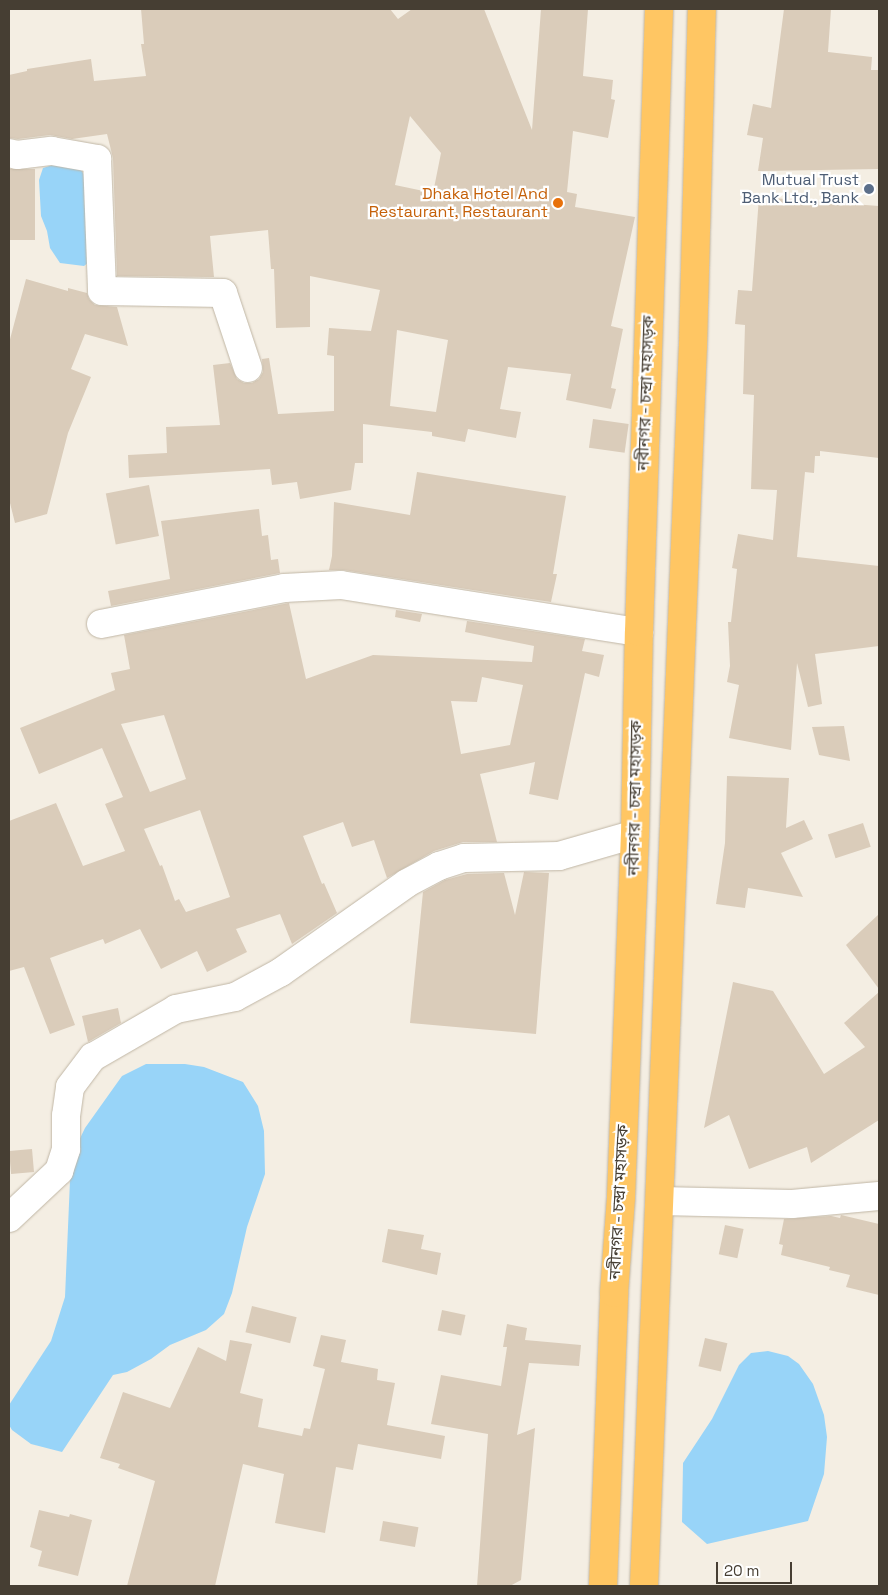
<!DOCTYPE html>
<meta charset="utf-8">
<style>
body{margin:0}
#map{position:relative;width:888px;height:1595px;overflow:hidden;background:#f4eee3;font-family:"Space Grotesk","Noto Sans Bengali",sans-serif}
div>[style]{position:absolute}
[style*='--x']{left:calc(var(--x)*1px);top:calc(var(--y)*1px);width:calc(var(--w)*1px);rotate:calc(var(--a)*1deg)}
.water>*{inset:0;background:#98d4f8}
.building>*{inset:0;background:#daccba;transform-origin:0 0}
.roads{filter:drop-shadow(0 0 1px #c0b6a5) drop-shadow(0 0 1px #c0b6a5)}
.street>*{height:28px;margin:-14px;padding:0 14px;transform-origin:14px;border-radius:14px;background:#fff}
.highway>*{height:28px;margin:-14px;padding:0 14px;transform-origin:14px;border-radius:14px;background:#ffc663}
.dots>*{width:14px;height:14px;translate:-50% -50%;box-sizing:border-box;border:2px solid #fff;border-radius:50%}
span{translate:-50% -50%;white-space:nowrap;text-align:center;line-height:1.15;-webkit-text-stroke:4.5px #fff;paint-order:stroke}
.service-label{font-size:16px;color:#4e5e75}
.right{translate:-100% -50%;text-align:right}
.food-label{font-size:16px;color:#c56008}
.street-label{font-size:16px;color:#463e33}
.frame{position:absolute;inset:0;border:10px solid #463e33;pointer-events:none}
.scale{position:absolute;left:716px;top:1562px;width:76px;height:22px;box-sizing:border-box;border:2px solid #463e33;border-top:0;padding-left:6px;font-size:15px;line-height:18px;white-space:nowrap;color:#463e33;-webkit-text-stroke:4px #fff;paint-order:stroke}
</style>
<div id="map">
<div class="water">
<i style="clip-path:polygon(59px 163px,80px 168px,86px 178px,89px 262px,84px 266px,60px 263px,50px 248px,47px 231px,41px 216px,39px 180px,43px 168px)"></i>
<i style="clip-path:polygon(146px 1064px,185px 1064px,204px 1067px,243px 1082px,258px 1106px,264px 1131px,265px 1174px,247px 1227px,232px 1293px,224px 1314px,206px 1330px,170px 1345px,151px 1359px,127px 1372px,113px 1375px,62px 1452px,31px 1444px,12px 1430px,9px 1425px,9px 1405px,51px 1341px,65px 1297px,71px 1157px,85px 1128px,122px 1076px)"></i>
<i style="clip-path:polygon(768px 1351px,788px 1356px,799px 1364px,813px 1384px,824px 1415px,827px 1437px,824px 1474px,808px 1521px,707px 1544px,682px 1522px,683px 1463px,712px 1419px,739px 1365px,751px 1353px)"></i>
</div>
<div class="building">
<i style="clip-path:polygon(evenodd,141px 9px,390px 9px,398px 19px,412px 9px,484px 9px,532px 130px,541px 9px,588px 9px,583px 76px,613px 80px,611px 99px,615px 100px,608px 138px,573px 131px,567px 192px,577px 194px,575px 207px,635px 217px,611px 326px,623px 329px,611px 388px,616px 389px,611px 409px,566px 400px,571px 374px,508px 367px,500px 409px,521px 412px,516px 438px,468px 429px,465px 442px,432px 436px,432px 432px,363px 424px,363px 463px,355px 463px,351px 490px,300px 499px,297px 482px,272px 485px,270px 469px,129px 478px,128px 455px,167px 453px,166px 427px,220px 425px,213px 365px,230px 363px,237px 379px,244px 383px,252px 383px,259px 379px,263px 372px,262px 359px,269px 358px,278px 414px,334px 411px,334px 356px,327px 355px,329px 328px,371px 331px,380px 290px,310px 276px,310px 327px,276px 328px,274px 269px,271px 269px,268px 230px,210px 236px,214px 277px,117px 276px,113px 158px,107px 134px,72px 139px,50px 135px,18px 139px,9px 138px,9px 75px,27px 71px,27px 69px,91px 59px,94px 81px,146px 76px,141px 44px,144px 44px,141px 9px,410px 116px,441px 153px,433px 193px,395px 185px,410px 116px,141px 9px,397px 330px,448px 340px,436px 412px,390px 406px,397px 330px)"></i>
<i style="clip-path:polygon(784px 9px,831px 9px,828px 52px,872px 57px,871px 70px,879px 70px,879px 169px,758px 171px,763px 138px,747px 135px,753px 104px,771px 108px)"></i>
<i style="left:10px;top:169px;width:25px;height:71px"></i>
<i style="clip-path:polygon(759px 197px,879px 206px,879px 458px,820px 451px,820px 456px,815px 456px,814px 473px,805px 472px,797px 557px,879px 566px,879px 646px,815px 654px,822px 704px,808px 707px,797px 663px,791px 750px,729px 738px,739px 685px,727px 682px,730px 666px,728px 622px,731px 622px,737px 569px,732px 568px,738px 534px,773px 540px,777px 490px,751px 489px,754px 395px,743px 394px,745px 325px,735px 324px,738px 290px,752px 291px)"></i>
<i style="clip-path:polygon(26px 279px,68px 291px,68px 288px,87px 293px,89px 299px,95px 305px,117px 307px,128px 346px,85px 334px,71px 369px,91px 377px,68px 433px,47px 514px,15px 523px,9px 499px,9px 343px)"></i>
<i style="left:593px;top:419px;width:36px;height:29px;rotate:8deg"></i>
<i style="clip-path:polygon(417px 472px,566px 496px,553px 574px,557px 574px,551px 602px,343px 570px,329px 570px,332px 556px,334px 502px,410px 515px)"></i>
<i style="left:149px;top:485px;width:52px;height:44px;rotate:79deg"></i>
<i style="clip-path:polygon(259px 509px,262px 536px,268px 535px,271px 560px,278px 559px,280px 573px,111px 606px,108px 591px,170px 579px,161px 521px)"></i>
<i style="clip-path:polygon(evenodd,289px 603px,306px 679px,373px 655px,532px 662px,534px 646px,465px 632px,467px 621px,585px 639px,582px 651px,604px 655px,599px 677px,585px 673px,558px 800px,529px 794px,535px 762px,480px 774px,497px 842px,463px 842px,434px 851px,387px 878px,374px 840px,352px 847px,343px 822px,303px 836px,322px 884px,324px 883px,337px 913px,292px 944px,280px 914px,236px 929px,247px 952px,207px 972px,197px 951px,161px 969px,140px 929px,105px 944px,103px 939px,50px 958px,75px 1025px,50px 1034px,24px 967px,9px 971px,9px 821px,56px 803px,83px 866px,125px 851px,105px 804px,123px 797px,102px 748px,39px 774px,20px 728px,115px 690px,111px 673px,130px 669px,124px 635px,289px 603px,482px 677px,523px 685px,510px 745px,461px 754px,451px 701px,477px 702px,482px 677px,289px 603px,164px 715px,186px 779px,150px 792px,121px 724px,164px 715px,289px 603px,200px 810px,230px 897px,186px 912px,179px 899px,175px 901px,162px 865px,160px 866px,144px 829px,200px 810px)"></i>
<i style="clip-path:polygon(396px 610px,422px 614px,420px 622px,395px 617px)"></i>
<i style="clip-path:polygon(844px 726px,850px 761px,819px 755px,812px 727px)"></i>
<i style="clip-path:polygon(727px 776px,789px 778px,786px 828px,804px 820px,813px 839px,781px 853px,803px 897px,748px 888px,745px 908px,716px 904px,725px 843px)"></i>
<i style="left:863px;top:823px;width:25px;height:37px;rotate:72deg"></i>
<i style="clip-path:polygon(524px 872px,549px 873px,536px 1034px,410px 1023px,423px 892px,445px 880px,467px 874px,504px 873px,515px 915px)"></i>
<i style="clip-path:polygon(879px 914px,879px 989px,846px 945px)"></i>
<i style="clip-path:polygon(733px 982px,773px 991px,824px 1074px,865px 1047px,844px 1023px,879px 992px,879px 1120px,811px 1163px,807px 1147px,749px 1169px,729px 1115px,704px 1128px)"></i>
<i style="clip-path:polygon(118px 1008px,121px 1023px,88px 1042px,82px 1016px)"></i>
<i style="left:32px;top:1149px;width:23px;height:23px;rotate:85deg"></i>
<i style="clip-path:polygon(841px 1215px,879px 1224px,879px 1295px,846px 1287px,850px 1275px,829px 1270px,830px 1267px,781px 1255px,783px 1245px,779px 1244px,784px 1219px,831px 1216px,840px 1218px)"></i>
<i style="left:725px;top:1225px;width:19px;height:30px;rotate:12deg"></i>
<i style="clip-path:polygon(388px 1229px,424px 1235px,421px 1249px,441px 1253px,437px 1275px,382px 1262px)"></i>
<i style="left:252px;top:1306px;width:46px;height:27px;rotate:14deg"></i>
<i style="left:442px;top:1310px;width:24px;height:21px;rotate:12deg"></i>
<i style="clip-path:polygon(507px 1324px,527px 1328px,525px 1340px,581px 1345px,579px 1366px,529px 1363px,517px 1435px,535px 1428px,521px 1580px,510px 1586px,477px 1586px,488px 1434px,431px 1424px,441px 1375px,501px 1386px,507px 1347px,503px 1347px)"></i>
<i style="clip-path:polygon(321px 1335px,346px 1340px,341px 1362px,378px 1369px,377px 1380px,395px 1383px,387px 1425px,445px 1436px,441px 1459px,358px 1444px,353px 1470px,336px 1467px,325px 1533px,275px 1523px,284px 1474px,243px 1464px,215px 1586px,127px 1586px,155px 1481px,118px 1468px,120px 1464px,100px 1458px,123px 1392px,170px 1408px,198px 1347px,226px 1361px,230px 1340px,252px 1344px,240px 1393px,263px 1399px,258px 1427px,302px 1436px,304px 1428px,310px 1429px,325px 1369px,313px 1366px)"></i>
<i style="left:705px;top:1338px;width:23px;height:29px;rotate:13deg"></i>
<i style="clip-path:polygon(39px 1510px,69px 1517px,70px 1514px,92px 1520px,78px 1576px,38px 1566px,42px 1551px,30px 1547px)"></i>
<i style="left:383px;top:1521px;width:36px;height:20px;rotate:10deg"></i>
</div>
<div class="roads">
<div class="street">
<i style="--x:9;--y:153;--w:8;--a:14"></i>
<i style="--x:17;--y:155;--w:35;--a:-7"></i>
<i style="--x:52;--y:151;--w:46;--a:10.1"></i>
<i style="--x:97;--y:159;--w:132;--a:87.8"></i>
<i style="--x:102;--y:291;--w:121;--a:0.9"></i>
<i style="--x:223;--y:293;--w:79;--a:71.6"></i>
<i style="--x:101;--y:624;--w:187;--a:-11.1"></i>
<i style="--x:284;--y:588;--w:57;--a:-3"></i>
<i style="--x:341;--y:585;--w:302;--a:9"></i>
<i style="--x:660;--y:1201;--w:132;--a:1.3"></i>
<i style="--x:792;--y:1204;--w:87;--a:-5.3"></i>
<i style="--x:9;--y:1218;--w:69;--a:-43.2"></i>
<i style="--x:59;--y:1171;--w:23;--a:-72"></i>
<i style="--x:66;--y:1149;--w:33;--a:-90"></i>
<i style="--x:66;--y:1116;--w:29;--a:-82"></i>
<i style="--x:70;--y:1087;--w:38;--a:-53"></i>
<i style="--x:93;--y:1057;--w:96;--a:-30"></i>
<i style="--x:176;--y:1009;--w:60;--a:-11.5"></i>
<i style="--x:235;--y:997;--w:52;--a:-28.5"></i>
<i style="--x:281;--y:972;--w:154;--a:-35.2"></i>
<i style="--x:407;--y:883;--w:36;--a:-28"></i>
<i style="--x:439;--y:866;--w:26;--a:-18"></i>
<i style="--x:464;--y:858;--w:95;--a:-1.2"></i>
<i style="--x:559;--y:856;--w:79;--a:-16.1"></i>
</div>
<div class="highway">
<i style="--x:603;--y:1586;--w:293;--a:-87.8"></i>
<i style="--x:614;--y:1293;--w:96;--a:-85.8"></i>
<i style="--x:621;--y:1197;--w:363;--a:-87.8"></i>
<i style="--x:635;--y:834;--w:202;--a:-88.9"></i>
<i style="--x:639;--y:632;--w:623;--a:-88.16"></i>
<i style="--x:644;--y:1586;--w:1241;--a:-87.74"></i>
<i style="--x:693;--y:346;--w:337;--a:-88.5"></i>
</div>
</div>
<div class="dots">
<i style="left:869px;top:189px;background:#5c6f8a"></i>
<i style="left:558px;top:203px;background:#e8710a"></i>
</div>
<div class="service-label">
<span class="right" style="left:859px;top:189px">Mutual Trust<br>Bank Ltd., Bank</span>
</div>
<div class="food-label">
<span class="right" style="left:548px;top:203px">Dhaka Hotel And<br>Restaurant, Restaurant</span>
</div>
<div class="street-label">
<span style="left:646px;top:393px;rotate:-88deg">নবীনগর - চন্দ্রা মহাসড়ক</span>
<span style="left:635px;top:798px;rotate:-89deg">নবীনগর - চন্দ্রা মহাসড়ক</span>
<span style="left:619px;top:1202px;rotate:-87deg">নবীনগর - চন্দ্রা মহাসড়ক</span>
</div>
<div class="frame"></div>
<div class="scale">20 m</div>
</div>
